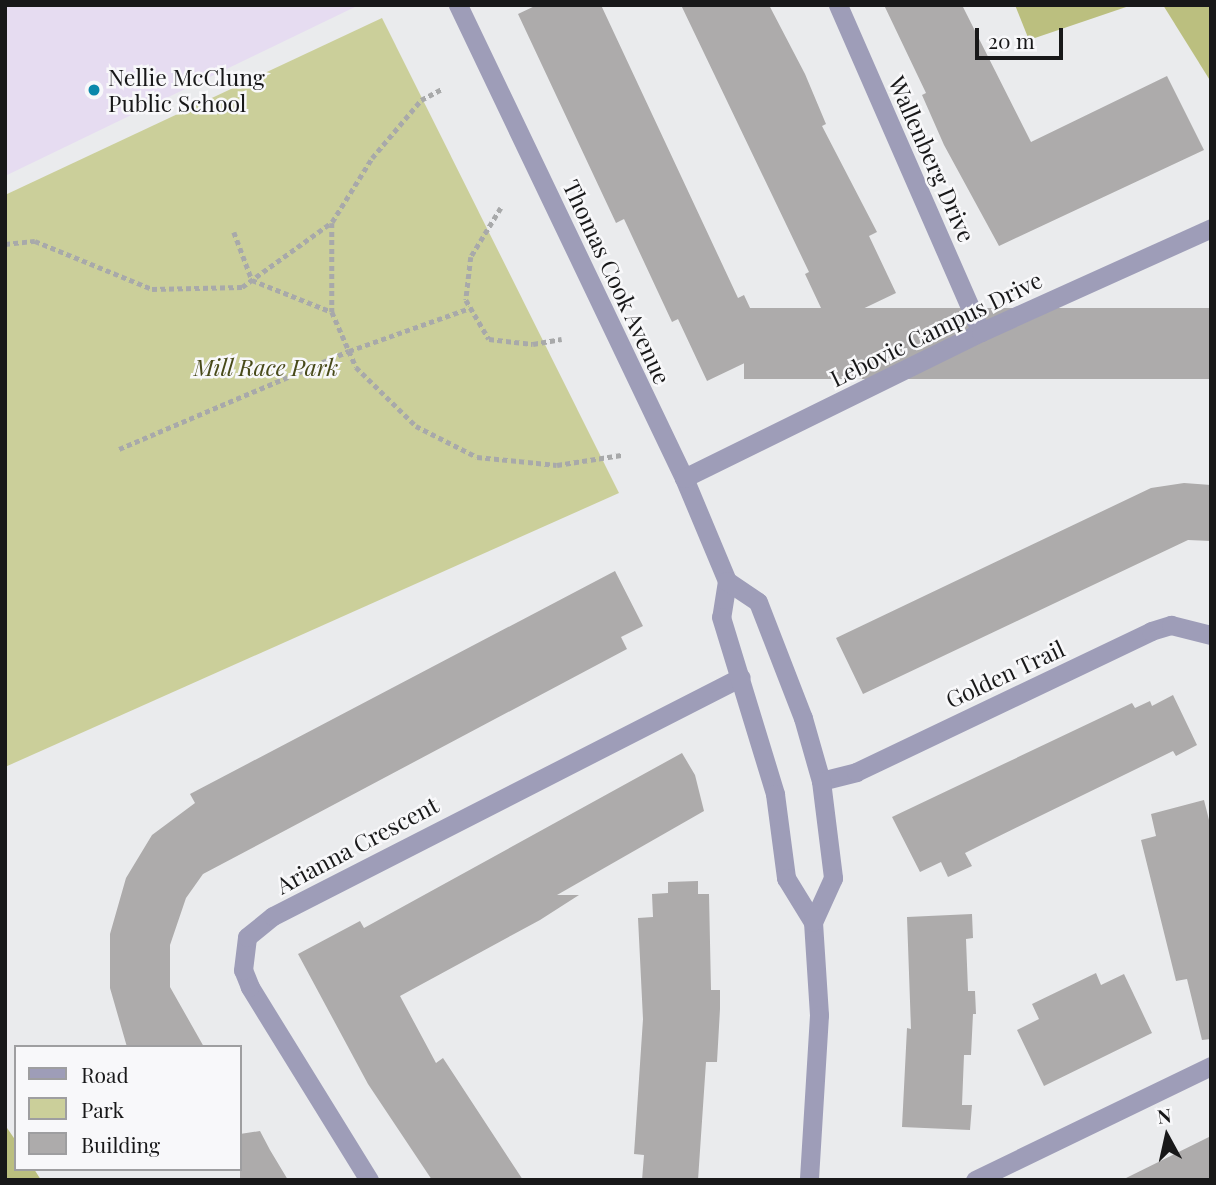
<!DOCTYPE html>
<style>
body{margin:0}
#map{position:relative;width:1216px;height:1185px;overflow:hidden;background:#eaebed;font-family:"Playfair Display",serif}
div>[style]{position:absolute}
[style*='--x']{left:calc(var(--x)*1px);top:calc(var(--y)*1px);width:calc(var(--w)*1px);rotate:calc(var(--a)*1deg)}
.education>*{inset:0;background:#e6dcf1}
.green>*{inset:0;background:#cbcf9a}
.forest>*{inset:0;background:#bbbf7f}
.building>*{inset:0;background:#adabab;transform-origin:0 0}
.path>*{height:4.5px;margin-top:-2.25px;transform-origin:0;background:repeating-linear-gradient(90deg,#a8a9aa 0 5px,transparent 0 8.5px)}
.minor>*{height:19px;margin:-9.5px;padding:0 9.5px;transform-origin:9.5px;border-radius:9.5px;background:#9e9db8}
.tertiary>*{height:19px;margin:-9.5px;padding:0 9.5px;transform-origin:9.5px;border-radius:9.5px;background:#9e9db8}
.dots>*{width:19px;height:19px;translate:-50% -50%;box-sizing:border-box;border:4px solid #f8f8fa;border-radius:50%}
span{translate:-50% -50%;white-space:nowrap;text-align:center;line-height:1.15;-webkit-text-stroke:5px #f8f8fa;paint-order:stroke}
.poi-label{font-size:23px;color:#181819}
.left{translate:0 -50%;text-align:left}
.street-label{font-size:23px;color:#181819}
.park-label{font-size:23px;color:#484a1a;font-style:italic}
.frame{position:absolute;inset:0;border:7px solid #181819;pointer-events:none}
.legend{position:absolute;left:14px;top:1045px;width:228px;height:126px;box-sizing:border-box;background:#f8f8fa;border:2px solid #9e9ea0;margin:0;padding:9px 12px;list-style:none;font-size:21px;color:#181819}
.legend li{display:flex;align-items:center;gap:14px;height:35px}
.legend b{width:35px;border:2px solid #9e9ea0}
.north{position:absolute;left:1132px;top:1101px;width:70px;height:70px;-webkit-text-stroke:5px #f8f8fa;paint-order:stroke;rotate:352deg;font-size:19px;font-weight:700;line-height:28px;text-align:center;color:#181819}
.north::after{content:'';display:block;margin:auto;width:24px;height:32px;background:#181819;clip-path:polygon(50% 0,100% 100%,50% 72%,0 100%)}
.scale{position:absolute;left:975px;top:28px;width:88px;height:32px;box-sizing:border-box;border:4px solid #181819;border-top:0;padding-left:9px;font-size:21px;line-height:24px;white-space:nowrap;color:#181819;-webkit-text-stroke:5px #f8f8fa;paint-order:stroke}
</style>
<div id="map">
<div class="education">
<i style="clip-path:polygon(5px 5px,359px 5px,5px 176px)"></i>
</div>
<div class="green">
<i style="clip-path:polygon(382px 18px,619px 493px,5px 767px,5px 195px)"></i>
</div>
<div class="forest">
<i style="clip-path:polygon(1015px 5px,1132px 5px,1029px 40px)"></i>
<i style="clip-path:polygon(1163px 5px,1211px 5px,1211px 82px)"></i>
<i style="clip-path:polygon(5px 1125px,16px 1141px,16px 1169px,34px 1169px,41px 1180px,5px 1180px)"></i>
</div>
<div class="building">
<i style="clip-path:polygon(537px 5px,601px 5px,738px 298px,744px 295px,770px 351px,707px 381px,678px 319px,672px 322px,624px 219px,616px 223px,518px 14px)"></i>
<i style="clip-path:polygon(681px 5px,769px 5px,805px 74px,826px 124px,822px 126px,877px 232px,869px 236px,896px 293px,829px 325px,805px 274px,809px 272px)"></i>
<i style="clip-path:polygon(884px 5px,962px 5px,1031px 142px,1167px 76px,1204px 150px,999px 246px,944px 145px,922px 95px,926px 93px)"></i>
<i style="left:1211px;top:308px;width:71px;height:467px;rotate:90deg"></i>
<i style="clip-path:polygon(1184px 483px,1211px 485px,1211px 541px,1188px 540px,863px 694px,836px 638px,1151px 488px)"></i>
<i style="clip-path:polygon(615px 571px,643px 626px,621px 637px,627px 649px,203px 874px,186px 898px,170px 945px,170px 987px,204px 1047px,127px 1047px,110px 988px,110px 934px,126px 878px,152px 835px,195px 803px,190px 794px)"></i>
<i style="clip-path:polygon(1173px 695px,1197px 745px,1176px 756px,1173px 751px,983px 844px,965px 853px,972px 866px,948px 877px,941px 862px,920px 872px,892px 817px,1132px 703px,1135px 708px,1150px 701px,1152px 706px)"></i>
<i style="clip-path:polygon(682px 753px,695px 775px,704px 811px,557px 895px,579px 895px,540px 920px,400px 996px,436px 1063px,443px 1058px,523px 1180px,432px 1180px,368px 1084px,298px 954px,360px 921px,364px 928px)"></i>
<i style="clip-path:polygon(1204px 800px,1211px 828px,1211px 1039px,1202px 1040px,1187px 979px,1176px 981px,1141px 840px,1156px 836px,1151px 814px)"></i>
<i style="clip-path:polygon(698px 881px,698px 894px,709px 894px,711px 990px,720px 990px,720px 1009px,717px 1062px,706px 1062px,698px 1180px,642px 1180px,644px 1155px,634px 1154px,643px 1019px,638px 918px,653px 917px,652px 894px,668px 893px,668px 882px)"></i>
<i style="clip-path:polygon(972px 914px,973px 938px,966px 939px,968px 991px,975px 991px,976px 1014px,973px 1014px,971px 1055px,964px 1055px,962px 1105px,972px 1105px,970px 1130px,902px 1127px,907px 1028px,911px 1029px,907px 917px)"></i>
<i style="clip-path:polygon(1096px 973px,1101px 985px,1124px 974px,1152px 1033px,1044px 1086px,1017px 1030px,1039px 1019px,1032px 1004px)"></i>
<i style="clip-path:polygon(260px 1131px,270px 1150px,288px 1180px,240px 1180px,240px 1134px)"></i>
<i style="clip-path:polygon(1211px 1136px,1211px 1180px,1122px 1180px)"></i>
</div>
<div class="path">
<i style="--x:501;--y:208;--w:57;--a:121.5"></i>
<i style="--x:471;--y:257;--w:43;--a:96.6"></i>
<i style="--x:466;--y:300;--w:45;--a:59.5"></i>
<i style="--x:489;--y:339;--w:44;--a:6.5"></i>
<i style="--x:533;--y:344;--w:29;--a:-10"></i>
<i style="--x:332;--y:223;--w:89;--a:90"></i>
<i style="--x:332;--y:312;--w:60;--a:66.4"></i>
<i style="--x:356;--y:367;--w:84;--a:44.5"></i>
<i style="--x:416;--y:426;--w:68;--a:26.9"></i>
<i style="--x:477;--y:457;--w:80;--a:5.7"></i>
<i style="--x:557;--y:465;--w:65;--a:-8.9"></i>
<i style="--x:234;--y:232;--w:51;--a:69.4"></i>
<i style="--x:252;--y:280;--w:86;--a:21.8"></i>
<i style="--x:5;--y:244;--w:30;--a:-6"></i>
<i style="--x:35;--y:241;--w:126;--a:22.3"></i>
<i style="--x:152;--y:289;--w:90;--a:-1.3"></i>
<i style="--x:242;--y:287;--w:111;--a:-35.8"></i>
<i style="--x:332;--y:222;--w:75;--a:-58"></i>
<i style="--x:372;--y:158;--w:76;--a:-49.8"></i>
<i style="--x:421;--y:100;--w:24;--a:-28"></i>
<i style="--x:119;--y:449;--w:250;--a:-23.1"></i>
<i style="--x:349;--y:351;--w:128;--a:-19.6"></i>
</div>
<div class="minor">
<i style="--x:838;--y:5;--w:357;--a:66.4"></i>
<i style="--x:821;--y:781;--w:36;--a:-14"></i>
<i style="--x:856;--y:772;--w:327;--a:-25.5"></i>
<i style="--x:1151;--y:631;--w:21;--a:-17"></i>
<i style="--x:1171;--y:625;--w:41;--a:14"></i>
<i style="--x:369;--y:1180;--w:227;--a:-121.7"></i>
<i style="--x:250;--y:987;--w:18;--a:-112"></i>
<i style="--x:243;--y:970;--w:33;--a:-83"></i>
<i style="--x:247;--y:937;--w:33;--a:-39"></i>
<i style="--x:273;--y:916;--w:525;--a:-27.05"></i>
<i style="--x:975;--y:1180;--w:262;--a:-25.8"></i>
</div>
<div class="tertiary">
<i style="--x:458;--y:5;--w:524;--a:64.46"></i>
<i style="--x:684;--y:478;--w:112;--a:67.3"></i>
<i style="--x:727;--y:581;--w:36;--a:99"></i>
<i style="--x:721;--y:617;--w:185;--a:73"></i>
<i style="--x:775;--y:794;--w:85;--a:82.5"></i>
<i style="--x:786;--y:878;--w:52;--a:58.5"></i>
<i style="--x:813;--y:922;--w:93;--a:86.3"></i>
<i style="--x:819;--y:1015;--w:165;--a:93.5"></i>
<i style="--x:684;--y:478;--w:331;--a:-26.2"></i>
<i style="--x:981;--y:332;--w:252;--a:-24.3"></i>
<i style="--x:727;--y:581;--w:37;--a:34"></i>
<i style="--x:758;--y:602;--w:124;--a:68.8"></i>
<i style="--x:803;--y:718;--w:66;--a:74.1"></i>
<i style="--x:821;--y:781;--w:98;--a:82.9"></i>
<i style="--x:833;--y:878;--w:48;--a:114.4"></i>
</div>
<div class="dots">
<i style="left:94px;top:90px;background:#0a88ab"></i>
</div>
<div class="poi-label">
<span class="left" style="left:108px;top:90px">Nellie McClung<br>Public School</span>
</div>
<div class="street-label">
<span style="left:932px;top:159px;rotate:66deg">Wallenberg Drive</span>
<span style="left:617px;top:282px;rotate:65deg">Thomas Cook Avenue</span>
<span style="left:936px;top:329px;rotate:-26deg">Lebovic Campus Drive</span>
<span style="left:1005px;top:674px;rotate:-25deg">Golden Trail</span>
<span style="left:357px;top:845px;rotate:-28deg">Arianna Crescent</span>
</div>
<div class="park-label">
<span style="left:266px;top:367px">Mill Race Park</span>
</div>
<div class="frame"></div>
<ul class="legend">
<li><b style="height:9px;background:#9e9db8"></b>Road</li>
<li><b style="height:19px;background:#cbcf9a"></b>Park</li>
<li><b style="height:19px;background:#adabab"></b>Building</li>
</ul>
<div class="north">N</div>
<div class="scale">20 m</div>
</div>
